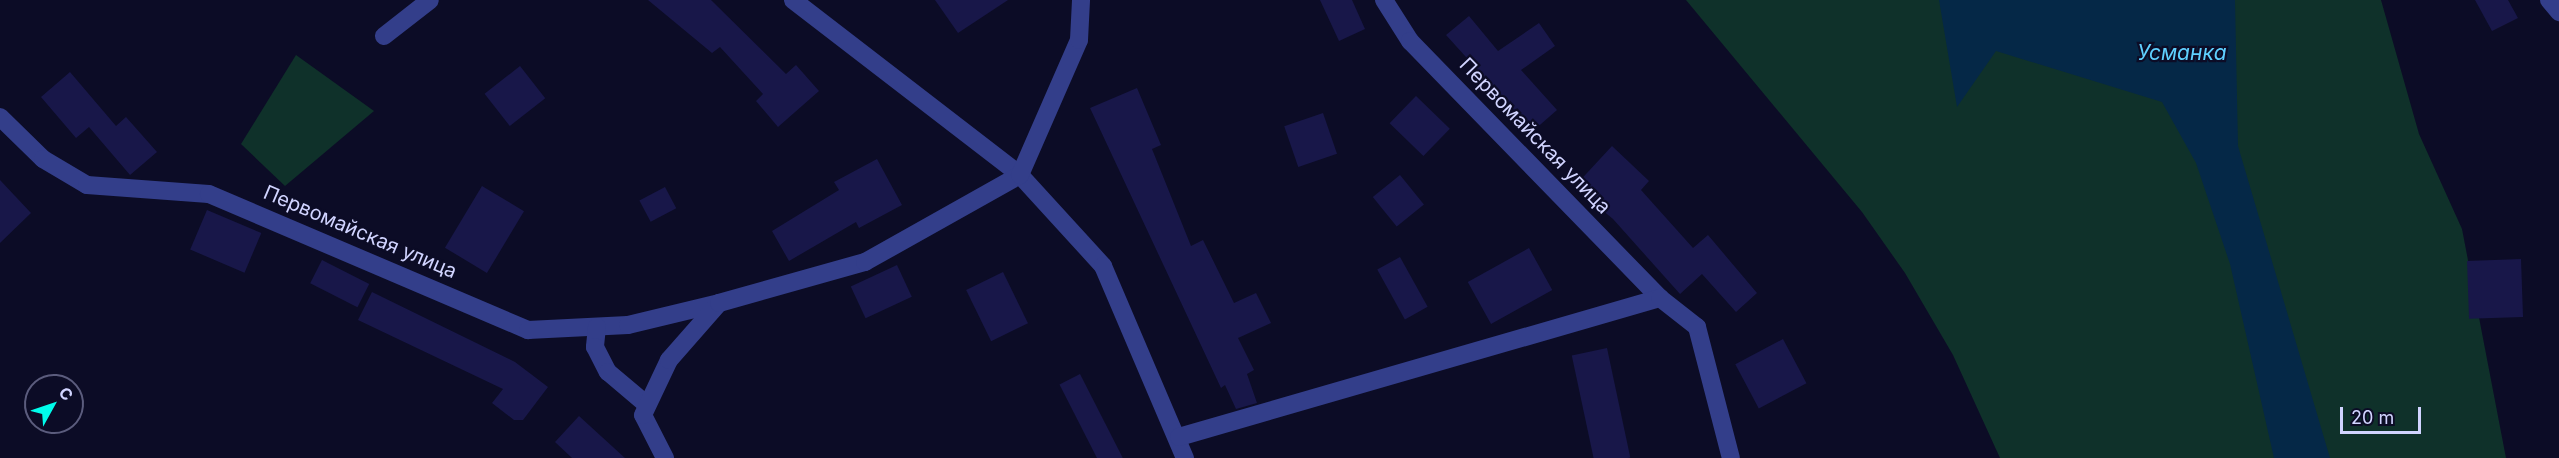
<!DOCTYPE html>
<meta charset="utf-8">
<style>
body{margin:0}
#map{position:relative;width:2559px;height:458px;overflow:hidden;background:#0c0c26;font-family:Inter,sans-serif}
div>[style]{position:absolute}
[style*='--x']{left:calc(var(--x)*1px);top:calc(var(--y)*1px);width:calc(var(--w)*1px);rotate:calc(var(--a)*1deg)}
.green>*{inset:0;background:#0f312a}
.water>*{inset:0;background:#052847}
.building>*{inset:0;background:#181749;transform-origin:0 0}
.minor>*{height:18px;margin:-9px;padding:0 9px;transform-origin:9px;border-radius:9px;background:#333e8a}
span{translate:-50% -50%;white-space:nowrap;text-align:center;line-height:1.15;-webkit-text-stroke:4.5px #0c0c26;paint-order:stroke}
.street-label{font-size:20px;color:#d1d4ff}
.water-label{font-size:21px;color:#5fd0ff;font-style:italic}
.north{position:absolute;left:24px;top:374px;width:60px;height:60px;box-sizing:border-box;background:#0c0c26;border:2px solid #5b5c7d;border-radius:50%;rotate:50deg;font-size:16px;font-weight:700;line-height:24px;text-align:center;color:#d1d4ff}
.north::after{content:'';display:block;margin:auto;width:21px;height:27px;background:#00fceb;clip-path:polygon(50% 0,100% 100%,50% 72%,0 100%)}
.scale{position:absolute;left:2340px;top:407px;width:81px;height:27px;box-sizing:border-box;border:3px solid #d1d4ff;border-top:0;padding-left:8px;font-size:18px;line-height:21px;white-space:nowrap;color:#d1d4ff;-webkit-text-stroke:4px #0c0c26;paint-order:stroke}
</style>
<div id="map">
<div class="green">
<i style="clip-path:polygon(1686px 0,2381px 0,2419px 134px,2462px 229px,2506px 458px,2000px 458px,1953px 355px,1905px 273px,1862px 212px)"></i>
<i style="clip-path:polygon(296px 55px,374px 111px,285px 186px,241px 144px)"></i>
</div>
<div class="water">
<i style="clip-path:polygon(1939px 0,2235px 0,2238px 146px,2330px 458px,2274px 458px,2230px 264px,2196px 163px,2162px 102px,1996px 51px,1957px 107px)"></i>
</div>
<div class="building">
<i style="clip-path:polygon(648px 0,711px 0,786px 74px,796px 65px,819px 91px,778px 127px,756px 101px,763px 94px,720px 47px,712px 53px)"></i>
<i style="clip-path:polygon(935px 0,1008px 0,958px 33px)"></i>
<i style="clip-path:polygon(1320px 0,1352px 0,1365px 29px,1339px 41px)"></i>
<i style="clip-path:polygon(2475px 0,2508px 0,2518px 18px,2492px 31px)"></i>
<i style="clip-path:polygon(1469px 16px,1498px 51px,1539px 23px,1555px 46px,1521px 70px,1557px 110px,1533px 131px,1446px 35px)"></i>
<i style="left:520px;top:66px;width:41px;height:45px;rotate:52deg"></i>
<i style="clip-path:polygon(70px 72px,116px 126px,126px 117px,157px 152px,130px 175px,89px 127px,76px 138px,41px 97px)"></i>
<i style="clip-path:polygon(1137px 88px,1161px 145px,1152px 149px,1191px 246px,1203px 240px,1234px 303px,1256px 293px,1271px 323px,1238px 338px,1254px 370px,1247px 374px,1257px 403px,1236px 409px,1225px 385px,1221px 388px,1090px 108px)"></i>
<i style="left:1416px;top:96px;width:47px;height:38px;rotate:44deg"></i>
<i style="left:1323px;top:113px;width:43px;height:41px;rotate:71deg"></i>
<i style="clip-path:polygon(1612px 146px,1649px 181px,1641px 190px,1693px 248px,1708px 235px,1757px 293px,1736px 312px,1702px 274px,1680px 294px,1613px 219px,1574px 187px)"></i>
<i style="clip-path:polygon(877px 159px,902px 205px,859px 228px,856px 222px,789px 261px,772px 231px,839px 190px,834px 182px)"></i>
<i style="left:1400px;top:175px;width:38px;height:35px;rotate:51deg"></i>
<i style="clip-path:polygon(0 180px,31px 213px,0 243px)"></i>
<i style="left:482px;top:186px;width:49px;height:72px;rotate:31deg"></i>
<i style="left:665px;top:187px;width:24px;height:29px;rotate:62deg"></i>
<i style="left:207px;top:210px;width:59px;height:43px;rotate:23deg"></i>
<i style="left:1529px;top:248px;width:48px;height:70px;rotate:61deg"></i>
<i style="left:1400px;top:257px;width:57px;height:26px;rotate:61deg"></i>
<i style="left:2521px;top:259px;width:58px;height:54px;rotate:88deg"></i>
<i style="left:322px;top:260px;width:53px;height:26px;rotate:27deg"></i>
<i style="left:897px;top:265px;width:35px;height:51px;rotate:65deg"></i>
<i style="left:1003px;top:272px;width:57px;height:41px;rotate:64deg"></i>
<i style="clip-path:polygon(372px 292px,515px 362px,548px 387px,523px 420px,514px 420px,492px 403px,503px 389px,358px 320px)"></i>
<i style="left:1783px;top:339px;width:50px;height:54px;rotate:62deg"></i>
<i style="left:1607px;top:348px;width:112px;height:36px;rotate:78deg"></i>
<i style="left:1080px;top:374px;width:94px;height:23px;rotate:63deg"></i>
<i style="clip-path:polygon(579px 416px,625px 458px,572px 458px,555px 442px)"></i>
</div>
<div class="minor">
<i style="--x:793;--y:0;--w:287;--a:37.6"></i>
<i style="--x:1020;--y:175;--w:123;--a:47.6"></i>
<i style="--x:1103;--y:266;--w:209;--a:66.9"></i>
<i style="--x:1384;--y:0;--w:49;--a:57.6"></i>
<i style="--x:1410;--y:41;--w:359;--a:45.8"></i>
<i style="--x:2549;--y:0;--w:16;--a:50"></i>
<i style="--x:384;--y:36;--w:58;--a:-38"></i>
<i style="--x:0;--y:117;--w:60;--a:44.3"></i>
<i style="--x:43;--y:159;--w:51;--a:30.6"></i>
<i style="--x:87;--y:185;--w:122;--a:4.2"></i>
<i style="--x:209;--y:194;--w:347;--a:23.1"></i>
<i style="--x:528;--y:330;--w:100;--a:-2.9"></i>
<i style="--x:628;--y:325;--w:94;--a:-13.6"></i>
<i style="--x:597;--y:327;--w:20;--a:96"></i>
<i style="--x:595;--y:347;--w:28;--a:63"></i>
<i style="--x:608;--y:372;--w:51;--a:40.2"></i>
<i style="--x:1179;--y:437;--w:501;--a:-16.12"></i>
<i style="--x:1660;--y:298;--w:47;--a:38.1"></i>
<i style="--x:1697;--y:327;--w:135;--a:75.5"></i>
<i style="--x:665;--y:458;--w:48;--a:-117.1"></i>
<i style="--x:643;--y:415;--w:61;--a:-64.7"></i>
<i style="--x:669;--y:360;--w:76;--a:-48.7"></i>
<i style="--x:719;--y:303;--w:152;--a:-15.7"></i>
<i style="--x:865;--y:262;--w:178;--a:-29.3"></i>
<i style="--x:1020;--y:175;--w:147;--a:-66.4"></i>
<i style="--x:1079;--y:40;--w:40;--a:-87.1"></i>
</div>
<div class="street-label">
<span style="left:1535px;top:136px;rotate:46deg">Первомайская улица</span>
<span style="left:360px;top:232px;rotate:23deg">Первомайская улица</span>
</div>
<div class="water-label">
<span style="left:2182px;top:53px">Усманка</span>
</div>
<div class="north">С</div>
<div class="scale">20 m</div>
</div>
